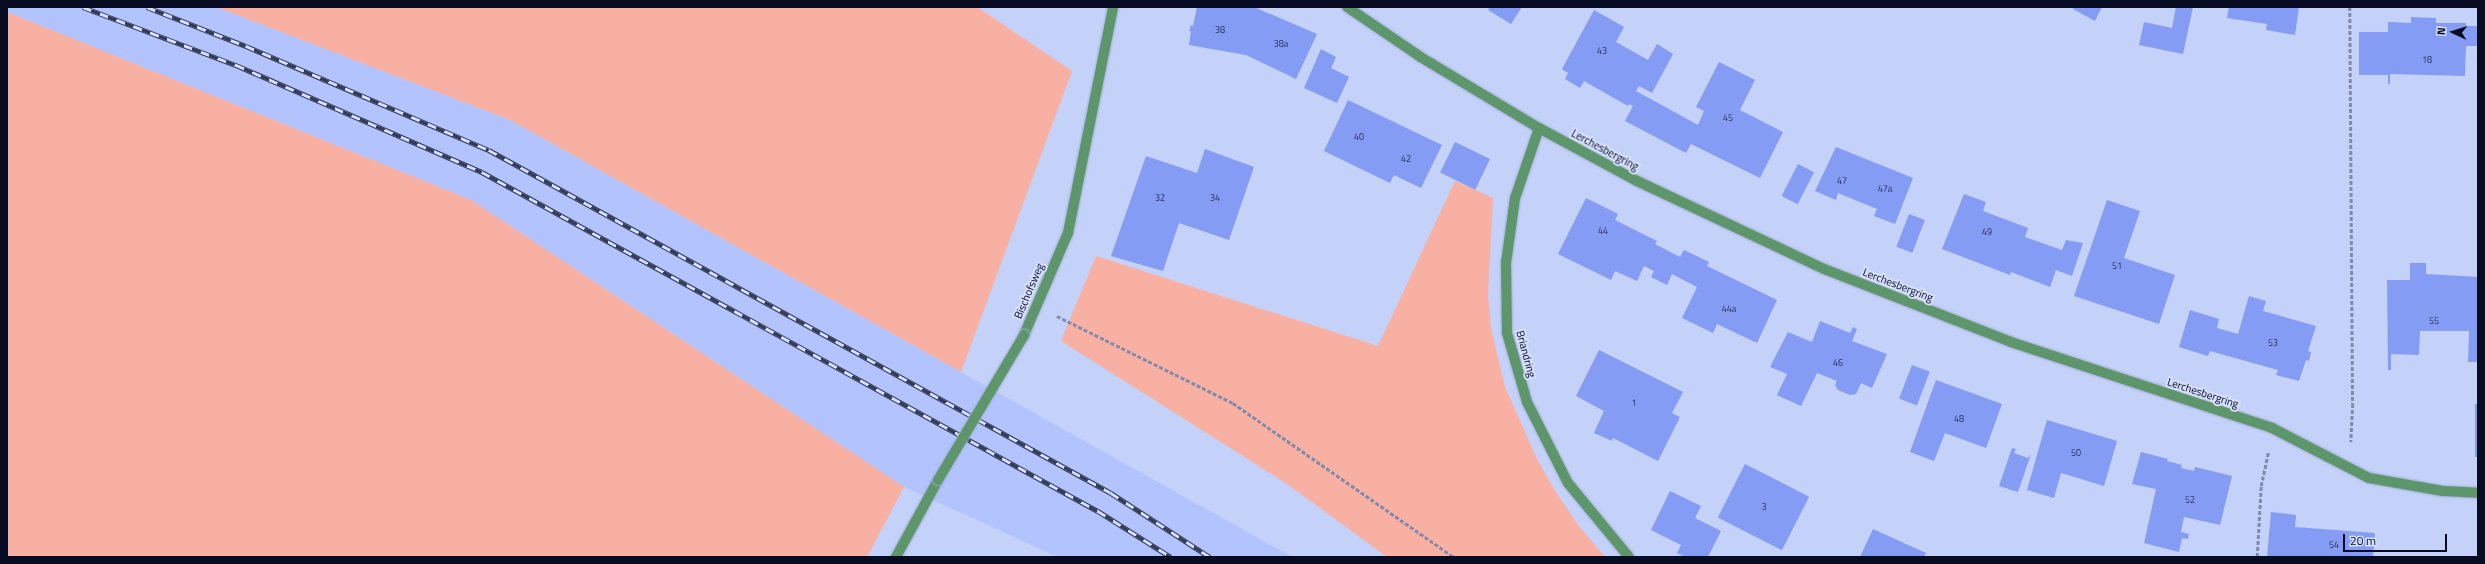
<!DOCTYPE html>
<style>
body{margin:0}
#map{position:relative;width:2485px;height:564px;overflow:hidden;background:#c4d1f9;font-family:"Titillium Web",sans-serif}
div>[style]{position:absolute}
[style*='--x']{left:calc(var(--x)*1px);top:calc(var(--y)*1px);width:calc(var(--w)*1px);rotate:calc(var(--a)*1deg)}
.built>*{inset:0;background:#b2c3fe}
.green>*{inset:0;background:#f8b0a2}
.building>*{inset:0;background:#849cf4;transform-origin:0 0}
.path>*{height:2.5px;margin-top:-1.25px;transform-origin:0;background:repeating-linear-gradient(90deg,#808aac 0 4px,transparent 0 6px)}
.roads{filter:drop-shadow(0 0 1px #a2aed2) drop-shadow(0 0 1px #a2aed2)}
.street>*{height:10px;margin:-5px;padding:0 5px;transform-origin:5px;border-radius:5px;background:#5e966c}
.rail>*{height:4.5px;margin-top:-2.25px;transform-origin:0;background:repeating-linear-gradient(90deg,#d5defa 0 9px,#323954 0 18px);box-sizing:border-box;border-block:1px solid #323954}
.bridges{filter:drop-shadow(0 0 1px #a2aed2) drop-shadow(0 0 1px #a2aed2)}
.street-bridge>*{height:10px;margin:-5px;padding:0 5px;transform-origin:5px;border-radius:5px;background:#5e966c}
span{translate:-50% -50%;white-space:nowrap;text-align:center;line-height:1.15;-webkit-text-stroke:4px #d5defa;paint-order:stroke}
.number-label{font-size:9px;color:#263057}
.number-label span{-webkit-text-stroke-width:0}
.street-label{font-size:11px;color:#070c23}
.frame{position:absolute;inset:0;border:8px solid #070c23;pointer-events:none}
.north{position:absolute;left:2433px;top:12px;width:40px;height:40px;-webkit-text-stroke:3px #d5defa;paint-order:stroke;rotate:274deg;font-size:11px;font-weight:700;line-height:16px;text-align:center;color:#070c23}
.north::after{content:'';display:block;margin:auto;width:14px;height:18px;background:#070c23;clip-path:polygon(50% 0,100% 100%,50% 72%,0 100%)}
.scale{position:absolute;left:2343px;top:534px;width:104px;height:18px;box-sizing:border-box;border:2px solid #070c23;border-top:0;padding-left:5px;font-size:12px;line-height:14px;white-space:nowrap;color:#070c23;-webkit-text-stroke:3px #d5defa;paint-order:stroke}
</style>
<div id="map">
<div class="built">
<i style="clip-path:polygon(7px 7px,216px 7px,510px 120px,1292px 557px,1058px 557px,904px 487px,471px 200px,7px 12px)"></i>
</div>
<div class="green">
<i style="clip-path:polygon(216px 7px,977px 7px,1072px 71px,961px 372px,510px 120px)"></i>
<i style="clip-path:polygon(7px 12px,471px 200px,904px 487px,867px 557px,7px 557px)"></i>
<i style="clip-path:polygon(1455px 181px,1493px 198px,1488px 295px,1491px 328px,1505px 387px,1537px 459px,1554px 489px,1578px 525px,1605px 557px,1387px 557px,1287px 484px,1061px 341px,1096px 256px,1378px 346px)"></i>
</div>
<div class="building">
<i style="clip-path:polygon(1197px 7px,1254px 7px,1317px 34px,1296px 79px,1246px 55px,1189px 45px,1191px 31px,1189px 31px,1191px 25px,1193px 26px)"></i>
<i style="clip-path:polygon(1490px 7px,1522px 7px,1511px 24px,1488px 10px)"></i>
<i style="clip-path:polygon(2074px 7px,2102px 7px,2095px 21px,2073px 9px)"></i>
<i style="clip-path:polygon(2176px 7px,2193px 7px,2183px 54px,2139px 45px,2144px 22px,2172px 28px)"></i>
<i style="clip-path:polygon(2229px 7px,2299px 7px,2295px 35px,2266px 30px,2267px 24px,2227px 18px)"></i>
<i style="clip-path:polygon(1594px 10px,1624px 27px,1616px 42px,1648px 60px,1657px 44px,1673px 54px,1652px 93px,1639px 86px,1636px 91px,1698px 125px,1704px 111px,1696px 107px,1719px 62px,1755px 80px,1740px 110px,1783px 132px,1760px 178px,1691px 144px,1686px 153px,1625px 121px,1633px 106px,1629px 104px,1628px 106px,1584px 81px,1580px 88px,1565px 79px,1568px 73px,1562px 69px)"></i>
<i style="clip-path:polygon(2411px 17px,2436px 18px,2436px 23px,2466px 23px,2466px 26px,2478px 26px,2478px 46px,2466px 46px,2465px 76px,2390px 74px,2390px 84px,2388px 84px,2388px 75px,2359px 75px,2359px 32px,2388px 32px,2388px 22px,2411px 23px)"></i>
<i style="clip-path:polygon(1321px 49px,1336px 57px,1331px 68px,1349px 77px,1337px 103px,1304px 88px)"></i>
<i style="clip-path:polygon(1348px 100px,1442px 145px,1421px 188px,1394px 175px,1390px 183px,1324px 151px)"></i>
<i style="left:1455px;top:142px;width:39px;height:34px;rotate:26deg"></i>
<i style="clip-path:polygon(1836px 147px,1913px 178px,1895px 224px,1874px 216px,1877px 209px,1838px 193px,1836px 200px,1815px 191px)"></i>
<i style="clip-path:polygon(1205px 149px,1254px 167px,1229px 240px,1179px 223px,1163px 271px,1111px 256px,1146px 156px,1197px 173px)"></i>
<i style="left:1798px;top:164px;width:18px;height:36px;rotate:27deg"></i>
<i style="clip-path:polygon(1964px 194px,1986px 202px,1983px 211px,2028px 228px,2025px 237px,2062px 250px,2066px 240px,2083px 243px,2072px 276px,2056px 270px,2050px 287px,2011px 272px,2010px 275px,1942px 249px)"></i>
<i style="clip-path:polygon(1586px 198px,1618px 214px,1615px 220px,1657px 241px,1655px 244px,1680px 257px,1684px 250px,1709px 262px,1707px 266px,1777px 300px,1757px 343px,1717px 324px,1713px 333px,1682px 318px,1697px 287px,1672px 274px,1667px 285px,1651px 277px,1654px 271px,1644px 266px,1637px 281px,1615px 271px,1611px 280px,1558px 254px)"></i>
<i style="clip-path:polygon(2107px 200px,2140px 211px,2124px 258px,2175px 275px,2159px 324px,2074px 296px)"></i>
<i style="left:1909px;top:214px;width:17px;height:35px;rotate:21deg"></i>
<i style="clip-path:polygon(2410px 263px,2426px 263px,2426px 274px,2478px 277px,2478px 362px,2468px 362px,2469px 331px,2420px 331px,2419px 355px,2391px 354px,2391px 370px,2388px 370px,2387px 280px,2410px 280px)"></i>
<i style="clip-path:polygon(2249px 296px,2266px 301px,2263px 311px,2316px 326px,2308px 351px,2311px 352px,2309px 361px,2306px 360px,2299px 381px,2276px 375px,2278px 370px,2210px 351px,2208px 356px,2179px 347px,2190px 310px,2219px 319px,2217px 328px,2238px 334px)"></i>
<i style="clip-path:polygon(1820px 321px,1850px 333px,1853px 327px,1857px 329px,1852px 341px,1887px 354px,1872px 388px,1861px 383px,1856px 394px,1850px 395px,1838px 390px,1835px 385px,1837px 381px,1817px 373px,1801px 406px,1777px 395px,1787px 374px,1770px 367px,1788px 332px,1812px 342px)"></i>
<i style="clip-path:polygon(1599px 350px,1683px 392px,1672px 413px,1680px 417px,1658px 461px,1613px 438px,1612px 441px,1594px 433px,1604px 411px,1576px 396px)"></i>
<i style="left:1912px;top:365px;width:19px;height:36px;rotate:21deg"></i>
<i style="clip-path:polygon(1936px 380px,2002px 404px,1986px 448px,1945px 433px,1934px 461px,1910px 452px)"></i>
<i style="left:2475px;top:404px;width:3px;height:53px"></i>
<i style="clip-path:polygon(2047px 420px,2117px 441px,2104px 486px,2061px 473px,2054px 498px,2027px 490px)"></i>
<i style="clip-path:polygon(2012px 448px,2016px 449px,2014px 453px,2028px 458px,2031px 454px,2018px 492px,1999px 486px)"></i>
<i style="clip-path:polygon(2141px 452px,2168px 459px,2167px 461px,2182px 465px,2181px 468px,2194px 471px,2195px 467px,2232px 476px,2220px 525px,2184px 517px,2181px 532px,2189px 534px,2188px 539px,2182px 538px,2179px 552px,2144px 543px,2156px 489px,2132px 484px)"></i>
<i style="left:1745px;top:464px;width:72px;height:60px;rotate:27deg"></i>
<i style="clip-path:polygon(1670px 491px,1701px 506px,1695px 518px,1721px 531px,1708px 557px,1685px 557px,1677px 553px,1681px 545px,1651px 530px)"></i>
<i style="clip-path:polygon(2271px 512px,2296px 515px,2295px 527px,2375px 533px,2373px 557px,2267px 557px)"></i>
<i style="clip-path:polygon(1873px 529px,1926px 553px,1924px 557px,1860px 557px)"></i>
</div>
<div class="path">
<i style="--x:2350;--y:7;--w:397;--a:89.6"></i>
<i style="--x:2353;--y:404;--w:38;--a:93"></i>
<i style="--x:1057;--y:316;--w:196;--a:26.3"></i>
<i style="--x:1233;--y:403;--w:269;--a:34.9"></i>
<i style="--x:2257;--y:557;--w:71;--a:-86.8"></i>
<i style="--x:2261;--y:486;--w:35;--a:-78"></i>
</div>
<div class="roads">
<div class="street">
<i style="--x:1347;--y:7;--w:87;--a:34.2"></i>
<i style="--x:1419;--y:56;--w:140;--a:31"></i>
<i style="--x:1539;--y:128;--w:111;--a:28.4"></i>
<i style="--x:1637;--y:181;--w:207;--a:25.2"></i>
<i style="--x:1824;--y:269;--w:201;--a:21.3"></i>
<i style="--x:2011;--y:342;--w:275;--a:18.2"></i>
<i style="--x:2272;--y:428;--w:109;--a:27.3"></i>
<i style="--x:2369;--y:478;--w:75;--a:10"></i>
<i style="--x:2443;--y:491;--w:35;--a:3"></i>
<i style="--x:1539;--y:128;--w:74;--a:108.9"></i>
<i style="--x:1515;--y:198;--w:66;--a:97.9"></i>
<i style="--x:1506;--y:263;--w:70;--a:89.2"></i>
<i style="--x:1507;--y:333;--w:72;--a:73.8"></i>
<i style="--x:1527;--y:402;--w:91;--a:63.2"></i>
<i style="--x:1568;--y:483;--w:96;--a:50.5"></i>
<i style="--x:1024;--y:335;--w:111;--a:-66.7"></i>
<i style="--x:1068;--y:233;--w:230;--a:-78.7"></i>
<i style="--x:896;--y:557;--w:88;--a:-61.4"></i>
</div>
</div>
<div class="rail">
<i style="--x:83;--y:7;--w:164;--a:20.8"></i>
<i style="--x:236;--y:65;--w:268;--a:23.5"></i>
<i style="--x:482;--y:172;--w:703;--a:28.83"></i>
<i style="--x:1098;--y:511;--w:86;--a:32.2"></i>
<i style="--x:147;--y:7;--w:106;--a:21.5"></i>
<i style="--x:246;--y:46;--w:264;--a:23.2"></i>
<i style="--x:489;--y:150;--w:710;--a:28.87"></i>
<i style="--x:1111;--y:493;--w:118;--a:32.9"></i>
</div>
<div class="bridges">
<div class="street-bridge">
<i style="--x:938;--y:480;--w:169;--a:-59.3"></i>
</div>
</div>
<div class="number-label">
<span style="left:1220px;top:30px">38</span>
<span style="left:1281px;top:44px">38a</span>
<span style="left:1602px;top:51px">43</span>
<span style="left:2427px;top:60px">18</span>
<span style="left:1728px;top:118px">45</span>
<span style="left:1359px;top:137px">40</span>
<span style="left:1406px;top:159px">42</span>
<span style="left:1842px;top:181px">47</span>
<span style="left:1885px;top:189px">47a</span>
<span style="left:1160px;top:198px">32</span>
<span style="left:1215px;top:198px">34</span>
<span style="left:1603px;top:231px">44</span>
<span style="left:1987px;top:232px">49</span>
<span style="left:2117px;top:266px">51</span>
<span style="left:1729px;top:309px">44a</span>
<span style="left:2434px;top:321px">55</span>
<span style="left:2273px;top:343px">53</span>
<span style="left:1838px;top:363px">46</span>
<span style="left:1634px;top:403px">1</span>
<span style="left:1959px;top:419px">48</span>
<span style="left:2076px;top:453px">50</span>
<span style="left:2190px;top:500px">52</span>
<span style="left:1764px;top:507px">3</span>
<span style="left:2334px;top:545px">54</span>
</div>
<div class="street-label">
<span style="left:1605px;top:150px;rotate:28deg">Lerchesbergring</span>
<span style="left:1898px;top:285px;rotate:21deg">Lerchesbergring</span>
<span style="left:1029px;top:291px;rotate:-67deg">Bischofsweg</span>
<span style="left:1526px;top:354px;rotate:75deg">Briandring</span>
<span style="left:2203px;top:393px;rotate:18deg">Lerchesbergring</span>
</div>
<div class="frame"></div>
<div class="north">N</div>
<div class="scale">20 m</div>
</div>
